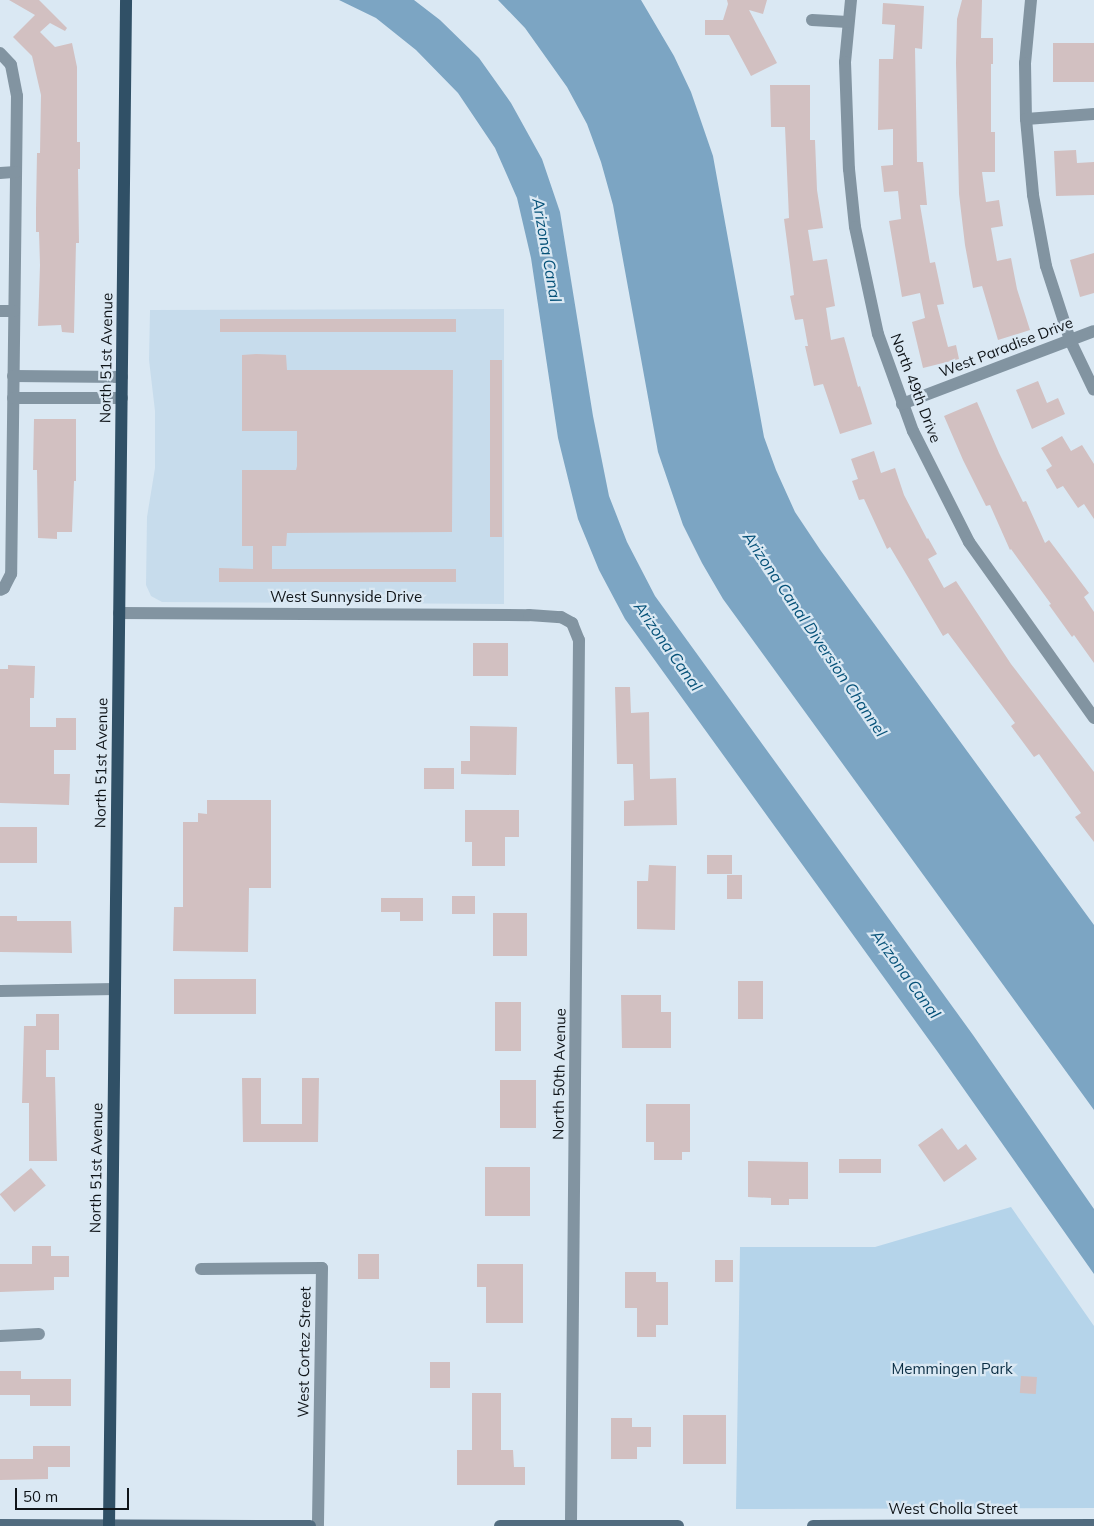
<!DOCTYPE html>
<style>
body{margin:0}
#map{position:relative;width:1094px;height:1526px;overflow:hidden;background:#dae8f3;font-family:Mulish,sans-serif}
div>[style]{position:absolute}
[style*='--x']{left:calc(var(--x)*1px);top:calc(var(--y)*1px);width:calc(var(--w)*1px);rotate:calc(var(--a)*1deg)}
.built>*{inset:0;background:#c7dcec}
.green>*{inset:0;background:#b5d4ea}
.water>*{inset:0;background:#7ca5c3}
.building>*{inset:0;background:#d2c0c1;transform-origin:0 0}
.street>*{height:12px;margin:-6px;padding:0 6px;transform-origin:6px;border-radius:6px;background:#8294a1}
.secondary>*{height:12px;margin:-6px;padding:0 6px;transform-origin:6px;border-radius:6px;background:#526c7f}
.primary>*{height:12px;margin:-6px;padding:0 6px;transform-origin:6px;border-radius:6px;background:#305066}
span{translate:-50% -50%;white-space:nowrap;text-align:center;line-height:1.15;-webkit-text-stroke:4.5px #dae8f3;paint-order:stroke}
.street-label{font-size:15px;color:#0f1418}
.park-label{font-size:15px;color:#0b2e44}
.water-label{font-size:16px;color:#055178;font-style:italic}
.scale{position:absolute;left:15px;top:1488px;width:114px;height:22px;box-sizing:border-box;border:2px solid #0f1418;border-top:0;padding-left:6px;font-size:15px;line-height:18px;white-space:nowrap;color:#0f1418;-webkit-text-stroke:4px #dae8f3;paint-order:stroke}
</style>
<div id="map">
<div class="built">
<i style="clip-path:polygon(504px 309px,504px 604px,162px 602px,151px 596px,146px 585px,147px 517px,155px 468px,155px 411px,149px 360px,150px 310px)"></i>
</div>
<div class="green">
<i style="clip-path:polygon(1011px 1207px,1094px 1326px,1094px 1508px,736px 1509px,740px 1247px,875px 1247px)"></i>
</div>
<div class="water">
<i style="clip-path:polygon(339px 0,414px 0,440px 20px,479px 58px,511px 103px,542px 159px,560px 212px,593px 416px,609px 496px,627px 542px,655px 596px,973px 1035px,1094px 1209px,1094px 1274px,937px 1051px,625px 619px,599px 570px,578px 519px,558px 438px,531px 258px,517px 198px,495px 148px,458px 93px,416px 50px,376px 18px)"></i>
<i style="clip-path:polygon(498px 0,641px 0,674px 56px,691px 92px,713px 156px,764px 437px,776px 470px,795px 512px,821px 551px,1094px 925px,1094px 1110px,723px 599px,702px 563px,683px 525px,658px 452px,613px 205px,601px 162px,587px 124px,567px 87px,525px 28px)"></i>
</div>
<div class="building">
<i style="clip-path:polygon(9px 0,39px 0,67px 28px,65px 31px,50px 23px,40px 32px,55px 47px,72px 43px,77px 67px,77px 142px,80px 142px,80px 169px,78px 169px,79px 243px,76px 243px,74px 333px,62px 332px,61px 325px,38px 326px,40px 265px,39px 232px,36px 232px,36px 209px,37px 153px,40px 153px,41px 95px,32px 56px,13px 37px,35px 15px)"></i>
<i style="clip-path:polygon(727px 0,767px 0,763px 14px,749px 10px,777px 63px,751px 76px,729px 35px,705px 35px,705px 20px,723px 20px,728px 4px)"></i>
<i style="clip-path:polygon(962px 0,982px 0,981px 38px,993px 38px,993px 64px,991px 64px,991px 132px,995px 132px,995px 172px,982px 172px,986px 202px,999px 200px,1003px 226px,991px 228px,997px 261px,1011px 258px,1017px 289px,1030px 330px,998px 340px,982px 286px,973px 288px,965px 245px,959px 194px,956px 63px,957px 19px)"></i>
<i style="clip-path:polygon(883px 3px,924px 6px,922px 49px,915px 48px,917px 162px,923px 162px,927px 205px,920px 205px,930px 263px,935px 262px,944px 304px,937px 305px,948px 347px,956px 345px,959px 359px,923px 368px,912px 322px,925px 318px,920px 293px,902px 297px,889px 221px,901px 219px,898px 191px,884px 192px,881px 166px,893px 165px,893px 129px,878px 130px,879px 59px,893px 59px,895px 25px,882px 24px)"></i>
<i style="left:1094px;top:43px;width:39px;height:41px;rotate:90deg"></i>
<i style="clip-path:polygon(770px 85px,810px 85px,810px 140px,815px 140px,817px 190px,823px 228px,808px 230px,813px 261px,827px 259px,835px 306px,826px 308px,831px 340px,844px 337px,858px 387px,860px 386px,872px 424px,840px 434px,823px 384px,814px 386px,805px 346px,808px 346px,803px 319px,795px 320px,790px 296px,794px 295px,784px 219px,789px 218px,785px 127px,771px 127px)"></i>
<i style="clip-path:polygon(1076px 150px,1077px 163px,1094px 162px,1094px 195px,1056px 196px,1054px 151px)"></i>
<i style="clip-path:polygon(1094px 253px,1094px 293px,1080px 297px,1070px 260px)"></i>
<i style="left:220px;top:319px;width:236px;height:13px"></i>
<i style="clip-path:polygon(256px 354px,286px 355px,287px 370px,453px 370px,452px 532px,287px 533px,286px 546px,272px 546px,272px 569px,456px 569px,456px 582px,219px 582px,219px 568px,253px 569px,253px 546px,242px 546px,242px 470px,296px 470px,297px 466px,297px 431px,242px 431px,242px 355px)"></i>
<i style="left:490px;top:360px;width:12px;height:177px"></i>
<i style="clip-path:polygon(1038px 381px,1047px 403px,1058px 398px,1065px 414px,1032px 429px,1016px 390px)"></i>
<i style="clip-path:polygon(977px 402px,999px 453px,1023px 502px,1026px 501px,1045px 543px,1049px 540px,1089px 593px,1084px 597px,1094px 612px,1094px 663px,1074px 635px,1072px 637px,1049px 605px,1051px 604px,1011px 549px,1010px 550px,990px 505px,986px 506px,963px 460px,944px 416px)"></i>
<i style="clip-path:polygon(34px 419px,76px 419px,76px 481px,74px 481px,72px 532px,57px 532px,57px 539px,38px 538px,37px 470px,33px 470px)"></i>
<i style="clip-path:polygon(1062px 436px,1071px 451px,1082px 445px,1094px 464px,1094px 519px,1084px 504px,1078px 508px,1063px 486px,1057px 489px,1046px 470px,1052px 466px,1041px 448px)"></i>
<i style="clip-path:polygon(874px 451px,881px 473px,895px 468px,904px 495px,927px 539px,928px 538px,937px 554px,928px 559px,944px 588px,956px 581px,1011px 664px,1094px 772px,1094px 842px,1075px 817px,1081px 813px,1039px 754px,1034px 757px,1011px 726px,1015px 723px,948px 633px,943px 636px,890px 547px,887px 549px,864px 499px,859px 500px,852px 481px,858px 479px,851px 459px)"></i>
<i style="left:473px;top:643px;width:35px;height:33px"></i>
<i style="clip-path:polygon(8px 665px,35px 666px,34px 698px,30px 698px,30px 727px,56px 727px,56px 718px,76px 718px,76px 750px,54px 750px,54px 774px,70px 774px,69px 805px,0 803px,0 669px,8px 669px)"></i>
<i style="clip-path:polygon(615px 687px,630px 687px,631px 713px,649px 712px,650px 779px,676px 778px,677px 825px,624px 826px,624px 801px,634px 800px,633px 764px,617px 764px)"></i>
<i style="clip-path:polygon(470px 726px,517px 727px,516px 775px,461px 774px,461px 761px,470px 761px)"></i>
<i style="left:424px;top:768px;width:30px;height:21px"></i>
<i style="clip-path:polygon(207px 800px,271px 800px,271px 888px,249px 888px,248px 952px,173px 951px,174px 907px,183px 907px,183px 822px,198px 822px,198px 813px,207px 814px)"></i>
<i style="clip-path:polygon(465px 810px,519px 810px,519px 837px,505px 837px,505px 866px,472px 866px,472px 842px,465px 842px)"></i>
<i style="left:0;top:827px;width:37px;height:36px"></i>
<i style="left:707px;top:855px;width:25px;height:19px"></i>
<i style="clip-path:polygon(649px 865px,676px 866px,675px 930px,637px 929px,637px 881px,648px 881px)"></i>
<i style="left:727px;top:875px;width:15px;height:24px"></i>
<i style="left:452px;top:896px;width:23px;height:18px"></i>
<i style="clip-path:polygon(381px 898px,423px 898px,423px 921px,400px 921px,400px 912px,381px 912px)"></i>
<i style="left:493px;top:913px;width:34px;height:43px"></i>
<i style="clip-path:polygon(0 916px,17px 916px,17px 921px,71px 921px,72px 953px,0 952px)"></i>
<i style="left:174px;top:979px;width:82px;height:35px"></i>
<i style="left:738px;top:981px;width:25px;height:38px"></i>
<i style="clip-path:polygon(621px 995px,661px 995px,661px 1012px,671px 1012px,671px 1048px,622px 1048px)"></i>
<i style="left:495px;top:1002px;width:26px;height:49px"></i>
<i style="clip-path:polygon(36px 1014px,59px 1014px,59px 1050px,46px 1050px,46px 1077px,55px 1077px,57px 1161px,29px 1161px,29px 1103px,22px 1103px,24px 1026px,36px 1026px)"></i>
<i style="clip-path:polygon(242px 1078px,261px 1078px,261px 1124px,302px 1124px,302px 1078px,319px 1078px,318px 1142px,243px 1142px)"></i>
<i style="left:500px;top:1080px;width:36px;height:48px"></i>
<i style="clip-path:polygon(646px 1104px,690px 1104px,690px 1152px,682px 1152px,682px 1160px,654px 1160px,654px 1142px,646px 1142px)"></i>
<i style="clip-path:polygon(942px 1128px,958px 1150px,966px 1144px,977px 1159px,944px 1182px,918px 1145px)"></i>
<i style="left:839px;top:1159px;width:42px;height:14px"></i>
<i style="clip-path:polygon(748px 1161px,808px 1162px,808px 1199px,789px 1199px,789px 1205px,771px 1205px,771px 1198px,748px 1197px)"></i>
<i style="left:485px;top:1167px;width:45px;height:49px"></i>
<i style="left:31px;top:1168px;width:23px;height:41px;rotate:50deg"></i>
<i style="clip-path:polygon(32px 1246px,51px 1246px,51px 1256px,69px 1256px,69px 1277px,54px 1277px,54px 1290px,0 1292px,0 1264px,32px 1264px)"></i>
<i style="left:358px;top:1254px;width:21px;height:25px"></i>
<i style="left:715px;top:1260px;width:18px;height:22px"></i>
<i style="clip-path:polygon(477px 1264px,523px 1264px,523px 1323px,486px 1323px,486px 1287px,477px 1287px)"></i>
<i style="clip-path:polygon(625px 1272px,656px 1272px,656px 1282px,668px 1282px,668px 1325px,656px 1325px,656px 1337px,637px 1337px,637px 1308px,625px 1308px)"></i>
<i style="left:430px;top:1362px;width:20px;height:26px"></i>
<i style="clip-path:polygon(0 1371px,21px 1371px,21px 1379px,71px 1379px,71px 1406px,30px 1406px,30px 1395px,0 1395px)"></i>
<i style="left:1021px;top:1376px;width:16px;height:17px;rotate:4deg"></i>
<i style="clip-path:polygon(472px 1393px,501px 1393px,501px 1450px,513px 1450px,514px 1467px,525px 1467px,525px 1485px,457px 1485px,457px 1450px,472px 1450px)"></i>
<i style="left:683px;top:1415px;width:43px;height:49px"></i>
<i style="clip-path:polygon(611px 1418px,632px 1418px,632px 1427px,651px 1427px,651px 1447px,637px 1447px,637px 1459px,611px 1459px)"></i>
<i style="clip-path:polygon(33px 1446px,70px 1446px,70px 1467px,48px 1467px,48px 1479px,0 1480px,0 1459px,33px 1459px)"></i>
</div>
<div class="street">
<i style="--x:851;--y:0;--w:62;--a:95.5"></i>
<i style="--x:845;--y:62;--w:107;--a:87.9"></i>
<i style="--x:849;--y:169;--w:58;--a:84.1"></i>
<i style="--x:855;--y:227;--w:109;--a:77.9"></i>
<i style="--x:878;--y:334;--w:103;--a:70.2"></i>
<i style="--x:913;--y:431;--w:124;--a:63.2"></i>
<i style="--x:969;--y:542;--w:216;--a:54.6"></i>
<i style="--x:1031;--y:0;--w:63;--a:95.4"></i>
<i style="--x:1025;--y:63;--w:56;--a:89"></i>
<i style="--x:1026;--y:119;--w:76;--a:84.7"></i>
<i style="--x:1033;--y:195;--w:72;--a:79.6"></i>
<i style="--x:1046;--y:266;--w:78;--a:72"></i>
<i style="--x:1070;--y:340;--w:55;--a:64.4"></i>
<i style="--x:812;--y:20;--w:36;--a:3"></i>
<i style="--x:0;--y:53;--w:16;--a:47"></i>
<i style="--x:11;--y:65;--w:32;--a:79"></i>
<i style="--x:17;--y:96;--w:478;--a:90.7"></i>
<i style="--x:11;--y:574;--w:16;--a:117"></i>
<i style="--x:4;--y:588;--w:4;--a:153"></i>
<i style="--x:1026;--y:119;--w:68;--a:-4.2"></i>
<i style="--x:0;--y:173;--w:16;--a:-4"></i>
<i style="--x:0;--y:311;--w:14;--a:0"></i>
<i style="--x:13;--y:376;--w:109;--a:0.5"></i>
<i style="--x:13;--y:398;--w:109;--a:0"></i>
<i style="--x:902;--y:404;--w:205;--a:-20.8"></i>
<i style="--x:119;--y:613;--w:410;--a:0.3"></i>
<i style="--x:529;--y:615;--w:32;--a:4"></i>
<i style="--x:561;--y:617;--w:13;--a:29"></i>
<i style="--x:572;--y:623;--w:18;--a:68"></i>
<i style="--x:579;--y:640;--w:886;--a:90.52"></i>
<i style="--x:0;--y:991;--w:115;--a:-1"></i>
<i style="--x:201;--y:1269;--w:121;--a:-0.5"></i>
<i style="--x:322;--y:1268;--w:258;--a:90.9"></i>
<i style="--x:0;--y:1336;--w:39;--a:-3"></i>
</div>
<div class="secondary">
<i style="--x:0;--y:1525;--w:310;--a:0.2"></i>
<i style="--x:500;--y:1526;--w:178;--a:0"></i>
<i style="--x:813;--y:1526;--w:281;--a:-0.2"></i>
</div>
<div class="primary">
<i style="--x:109;--y:1526;--w:1526;--a:-89.36"></i>
</div>
<div class="street-label">
<span style="left:1006px;top:347px;rotate:-21deg">West Paradise Drive</span>
<span style="left:106px;top:358px;rotate:-89deg">North 51st Avenue</span>
<span style="left:916px;top:388px;rotate:69deg">North 49th Drive</span>
<span style="left:346px;top:597px">West Sunnyside Drive</span>
<span style="left:101px;top:763px;rotate:-89deg">North 51st Avenue</span>
<span style="left:559px;top:1074px;rotate:-89deg">North 50th Avenue</span>
<span style="left:96px;top:1168px;rotate:-89deg">North 51st Avenue</span>
<span style="left:304px;top:1352px;rotate:-89deg">West Cortez Street</span>
<span style="left:953px;top:1509px">West Cholla Street</span>
</div>
<div class="park-label">
<span style="left:952px;top:1369px">Memmingen Park</span>
</div>
<div class="water-label">
<span style="left:547px;top:250px;rotate:80deg">Arizona Canal</span>
<span style="left:815px;top:634px;rotate:56deg">Arizona Canal Diversion Channel</span>
<span style="left:668px;top:646px;rotate:55deg">Arizona Canal</span>
<span style="left:906px;top:974px;rotate:54deg">Arizona Canal</span>
</div>
<div class="scale">50 m</div>
</div>
